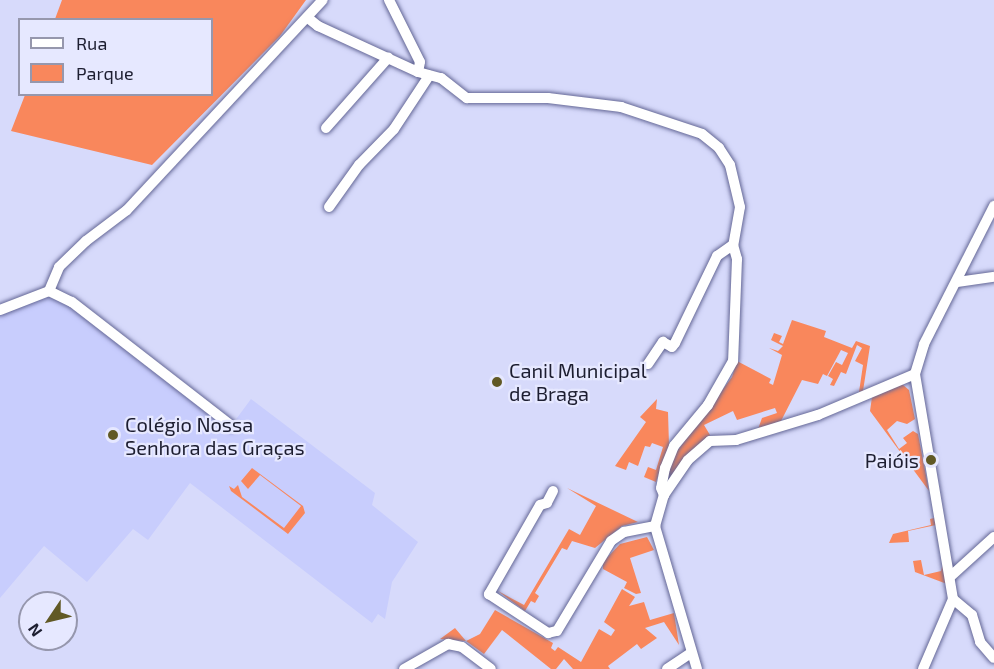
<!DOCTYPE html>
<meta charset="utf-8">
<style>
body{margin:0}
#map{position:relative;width:994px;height:669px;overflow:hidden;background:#d7dafb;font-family:"Exo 2",sans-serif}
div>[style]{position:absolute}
.built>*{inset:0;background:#c8cdfd}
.green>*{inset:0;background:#f9875c}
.roads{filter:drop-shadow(0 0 2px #646796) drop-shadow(0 0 2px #646796)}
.minor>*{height:10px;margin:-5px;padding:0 5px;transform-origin:5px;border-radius:5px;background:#fff}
.dots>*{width:16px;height:16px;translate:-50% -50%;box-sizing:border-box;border:3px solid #e6e8ff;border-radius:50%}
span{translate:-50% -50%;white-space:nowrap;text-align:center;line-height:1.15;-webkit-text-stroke:4.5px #e6e8ff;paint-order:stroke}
.poi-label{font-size:20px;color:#1d1e31}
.left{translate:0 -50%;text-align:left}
.right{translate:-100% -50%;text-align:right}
.legend{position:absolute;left:18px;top:18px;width:195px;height:78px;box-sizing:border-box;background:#e6e8ff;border:2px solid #9697ad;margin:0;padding:8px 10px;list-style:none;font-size:18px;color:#1d1e31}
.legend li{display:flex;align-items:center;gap:12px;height:30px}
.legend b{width:30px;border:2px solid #9697ad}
.north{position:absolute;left:18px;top:591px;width:60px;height:60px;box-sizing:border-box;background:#e6e8ff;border:2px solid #9697ad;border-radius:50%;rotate:235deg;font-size:16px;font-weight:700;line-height:24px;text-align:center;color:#1d1e31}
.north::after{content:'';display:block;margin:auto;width:21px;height:27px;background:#615925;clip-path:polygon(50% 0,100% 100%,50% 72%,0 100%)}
</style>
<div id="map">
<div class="built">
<i style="clip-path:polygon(49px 291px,234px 422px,251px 399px,375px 493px,372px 505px,418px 542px,392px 582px,385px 619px,378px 614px,372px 623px,190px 483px,148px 540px,133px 529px,87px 582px,44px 546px,0 598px,0 310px)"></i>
</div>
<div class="green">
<i style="clip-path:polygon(62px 0,306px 0,280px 36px,152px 165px,11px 131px,25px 95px,212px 94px,212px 20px,55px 19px)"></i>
<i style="clip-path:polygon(792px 320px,826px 331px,824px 337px,852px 348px,856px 341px,870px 346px,863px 391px,859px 392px,863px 365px,855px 361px,862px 348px,857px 345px,846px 374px,841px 372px,834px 386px,830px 385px,833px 379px,828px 376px,836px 362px,842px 365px,848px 353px,841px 350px,827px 376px,823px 374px,818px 384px,802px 380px,781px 421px,758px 429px,762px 418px,777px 413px,775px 408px,737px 420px,733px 411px,704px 425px,710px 435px,672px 483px,667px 481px,672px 458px,732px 377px,737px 361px,771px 379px,769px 383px,773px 385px,782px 355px,769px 348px,778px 351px,783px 346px,771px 340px,774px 333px,782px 336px,779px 342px,783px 344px)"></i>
<i style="clip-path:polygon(902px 384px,909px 390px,915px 419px,907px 424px,897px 421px,887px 430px,899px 449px,907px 443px,903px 438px,913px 431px,918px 434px,929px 491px,870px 411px,872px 397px)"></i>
<i style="clip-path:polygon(657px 399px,656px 409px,668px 412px,669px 445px,656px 482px,644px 477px,648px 467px,656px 470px,663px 447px,652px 443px,650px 447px,645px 446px,638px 466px,629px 462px,626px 470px,615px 466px,646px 422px,640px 417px)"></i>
<i style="clip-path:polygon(252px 468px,303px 506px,305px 513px,288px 534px,231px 491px,229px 486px,234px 489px,238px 485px,242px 497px,284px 528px,301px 506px,260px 475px,248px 489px,241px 481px)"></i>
<i style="clip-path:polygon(567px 488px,638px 522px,622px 526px,595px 548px,572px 541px,567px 550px,562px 548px,535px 593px,539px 596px,535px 603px,531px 601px,525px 611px,498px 591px,524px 605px,569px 529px,580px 535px,596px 506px)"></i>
<i style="clip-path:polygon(934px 518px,936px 525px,908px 531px,909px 542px,889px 543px,893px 534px,931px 525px,930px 519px)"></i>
<i style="clip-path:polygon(647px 537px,654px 550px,630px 558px,641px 593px,636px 594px,624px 588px,627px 582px,603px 569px,603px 562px,620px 544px)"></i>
<i style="clip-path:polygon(921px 560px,924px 575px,941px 571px,943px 563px,947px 584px,915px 572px,913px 561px)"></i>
<i style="clip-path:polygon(622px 589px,635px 597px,629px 606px,644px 602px,650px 620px,674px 613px,679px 645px,664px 622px,645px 628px,657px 638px,641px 649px,637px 644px,608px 666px,610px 669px,573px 669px,564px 659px,556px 669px,551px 669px,502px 630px,484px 654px,466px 641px,440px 639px,455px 628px,466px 641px,480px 634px,495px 610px,553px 643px,551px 648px,555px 651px,558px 647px,581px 662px,599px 629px,611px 636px,615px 630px,604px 622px)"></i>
</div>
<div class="roads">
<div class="minor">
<i style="left:389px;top:0;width:69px;rotate:63.4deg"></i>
<i style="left:420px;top:62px;width:10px;rotate:101deg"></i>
<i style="left:308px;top:18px;width:13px;rotate:39deg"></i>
<i style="left:318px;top:26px;width:110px;rotate:24.7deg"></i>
<i style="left:418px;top:72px;width:24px;rotate:15deg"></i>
<i style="left:441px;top:78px;width:33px;rotate:38deg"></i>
<i style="left:467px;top:98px;width:81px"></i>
<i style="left:548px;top:98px;width:74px;rotate:7deg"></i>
<i style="left:621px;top:107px;width:85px;rotate:18.4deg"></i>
<i style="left:702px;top:134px;width:22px;rotate:39deg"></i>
<i style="left:719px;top:148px;width:20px;rotate:57deg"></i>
<i style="left:730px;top:165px;width:43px;rotate:76.6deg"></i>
<i style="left:740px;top:207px;width:39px;rotate:100deg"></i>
<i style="left:733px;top:245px;width:15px;rotate:74deg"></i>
<i style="left:737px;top:259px;width:102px;rotate:92.2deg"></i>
<i style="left:733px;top:361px;width:51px;rotate:119.6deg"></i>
<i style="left:708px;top:405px;width:53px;rotate:129.7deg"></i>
<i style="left:674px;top:446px;width:24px;rotate:112deg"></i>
<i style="left:665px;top:468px;width:20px;rotate:101deg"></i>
<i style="left:661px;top:488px;width:8px;rotate:67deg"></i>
<i style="left:326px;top:128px;width:94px;rotate:-48.5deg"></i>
<i style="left:329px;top:207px;width:52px;rotate:-54.5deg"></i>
<i style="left:359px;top:165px;width:50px;rotate:-45.8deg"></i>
<i style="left:394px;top:129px;width:64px;rotate:-56.6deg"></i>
<i style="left:957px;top:282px;width:37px;rotate:-8deg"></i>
<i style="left:49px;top:291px;width:26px;rotate:-67deg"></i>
<i style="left:59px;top:267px;width:37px;rotate:-44deg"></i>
<i style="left:86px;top:241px;width:51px;rotate:-37.1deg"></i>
<i style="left:127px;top:210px;width:287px;rotate:-47deg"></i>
<i style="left:49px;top:291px;width:25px;rotate:26deg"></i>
<i style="left:72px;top:302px;width:202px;rotate:37.8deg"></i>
<i style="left:0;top:310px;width:53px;rotate:-21.2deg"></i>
<i style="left:648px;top:364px;width:27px;rotate:-56deg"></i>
<i style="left:663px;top:342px;width:10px;rotate:29deg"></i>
<i style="left:672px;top:347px;width:5px;rotate:-53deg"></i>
<i style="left:675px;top:343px;width:97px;rotate:-64.2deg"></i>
<i style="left:717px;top:256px;width:19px;rotate:-35deg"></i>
<i style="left:553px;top:491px;width:13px;rotate:117deg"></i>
<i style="left:547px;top:503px;width:7px;rotate:164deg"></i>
<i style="left:540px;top:505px;width:103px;rotate:119.8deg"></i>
<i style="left:489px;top:594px;width:71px;rotate:33.5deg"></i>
<i style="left:548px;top:633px;width:9px;rotate:-13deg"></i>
<i style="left:557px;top:631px;width:105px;rotate:-59deg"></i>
<i style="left:611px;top:541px;width:16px;rotate:-35deg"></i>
<i style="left:624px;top:532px;width:32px;rotate:-11deg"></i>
<i style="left:951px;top:576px;width:58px;rotate:-42.2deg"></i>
<i style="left:953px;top:599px;width:25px;rotate:40deg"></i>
<i style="left:972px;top:615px;width:28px;rotate:73deg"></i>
<i style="left:980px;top:642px;width:21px;rotate:49deg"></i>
<i style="left:404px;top:669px;width:51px;rotate:-29.6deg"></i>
<i style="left:448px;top:644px;width:14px;rotate:12deg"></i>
<i style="left:462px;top:647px;width:36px;rotate:37deg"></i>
<i style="left:667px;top:669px;width:29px;rotate:-34deg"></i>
<i style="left:697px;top:669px;width:149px;rotate:-106.4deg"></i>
<i style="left:655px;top:526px;width:32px;rotate:-74deg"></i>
<i style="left:664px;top:495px;width:42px;rotate:-55.6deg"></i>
<i style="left:688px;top:460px;width:29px;rotate:-41deg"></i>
<i style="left:710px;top:441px;width:26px;rotate:-2deg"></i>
<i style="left:736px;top:440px;width:86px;rotate:-17deg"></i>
<i style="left:818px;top:415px;width:105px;rotate:-22.9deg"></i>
<i style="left:923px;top:669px;width:76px;rotate:-66.8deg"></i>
<i style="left:953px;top:599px;width:228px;rotate:-99.6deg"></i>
<i style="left:915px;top:374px;width:31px;rotate:-73deg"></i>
<i style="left:924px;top:344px;width:155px;rotate:-63.1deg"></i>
</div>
</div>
<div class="dots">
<i style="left:497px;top:382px;background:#615925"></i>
<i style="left:113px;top:435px;background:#615925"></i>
<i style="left:931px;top:460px;background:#615925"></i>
</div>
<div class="poi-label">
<span class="left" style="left:509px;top:382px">Canil Municipal<br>de Braga</span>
<span class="left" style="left:125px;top:436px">Colégio Nossa<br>Senhora das Graças</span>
<span class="right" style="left:919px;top:460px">Paióis</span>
</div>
<ul class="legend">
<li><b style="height:8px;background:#fff"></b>Rua</li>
<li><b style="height:16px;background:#f9875c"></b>Parque</li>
</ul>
<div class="north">N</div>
</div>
